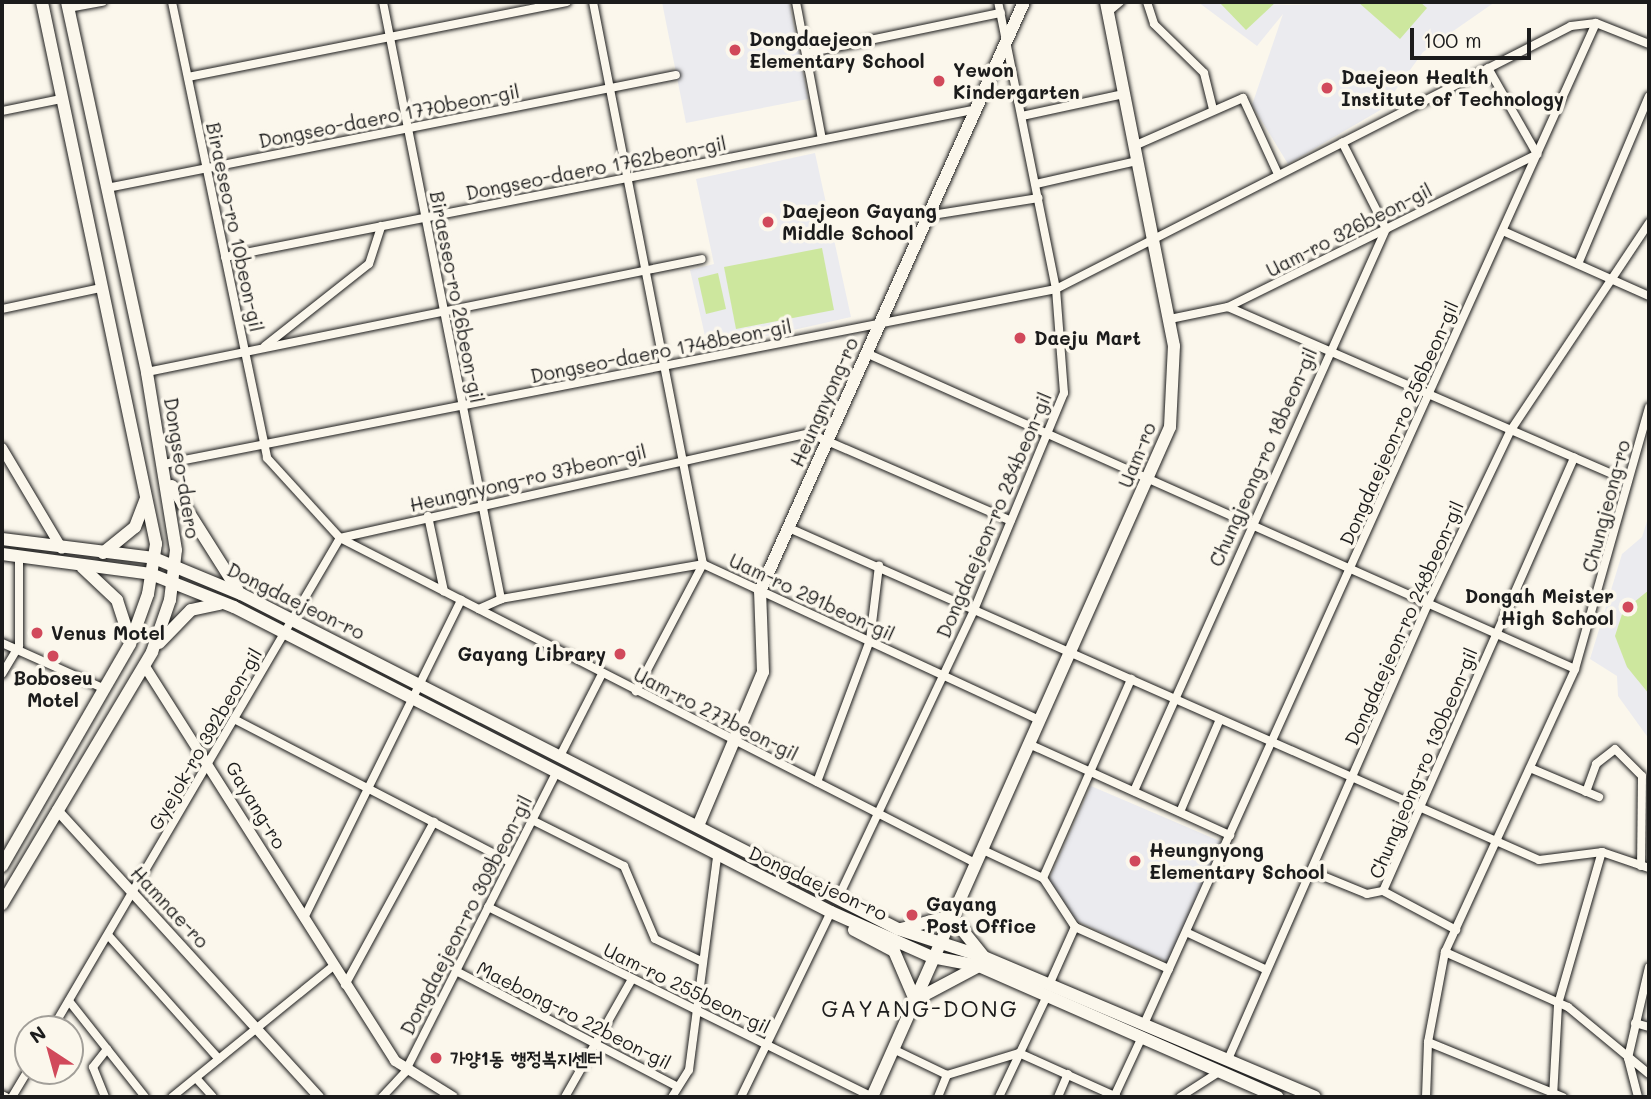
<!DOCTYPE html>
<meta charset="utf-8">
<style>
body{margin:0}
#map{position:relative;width:1651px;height:1099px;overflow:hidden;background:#fbf7ec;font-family:Mali,"Poor Story",sans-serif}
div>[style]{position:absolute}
.built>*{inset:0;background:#ebebef}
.green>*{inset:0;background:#cde79e}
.roads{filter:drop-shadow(0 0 2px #1c1c1c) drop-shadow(0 0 2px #1c1c1c)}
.minor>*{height:8px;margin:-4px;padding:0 4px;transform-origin:4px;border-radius:4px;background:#fbf7ec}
.tertiary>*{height:10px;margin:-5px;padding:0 5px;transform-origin:5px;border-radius:5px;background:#fbf7ec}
.secondary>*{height:12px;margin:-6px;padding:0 6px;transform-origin:6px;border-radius:6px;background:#fbf7ec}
.primary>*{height:12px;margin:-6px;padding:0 6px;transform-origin:6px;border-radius:6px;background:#fbf7ec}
.dots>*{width:19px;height:19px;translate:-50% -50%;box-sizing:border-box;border:4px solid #fbf7ec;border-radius:50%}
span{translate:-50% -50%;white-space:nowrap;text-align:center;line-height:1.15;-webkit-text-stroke:7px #fbf7ec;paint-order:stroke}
.poi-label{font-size:19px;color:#1c1c1c;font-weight:700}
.left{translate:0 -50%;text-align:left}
.right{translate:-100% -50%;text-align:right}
.street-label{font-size:19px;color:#1c1c1c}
.quarter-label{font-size:23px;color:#1c1c1c;letter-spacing:2px}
.frame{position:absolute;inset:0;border:4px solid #1c1c1c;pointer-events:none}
.north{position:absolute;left:14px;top:1015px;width:70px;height:70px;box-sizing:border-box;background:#fbf7ec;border:2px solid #a29f99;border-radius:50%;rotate:324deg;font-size:19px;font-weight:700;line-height:28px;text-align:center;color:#1c1c1c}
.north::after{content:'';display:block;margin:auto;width:24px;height:32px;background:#d1495b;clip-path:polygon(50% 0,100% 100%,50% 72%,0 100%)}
.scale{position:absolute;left:1410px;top:28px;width:121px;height:32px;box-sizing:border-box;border:4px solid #1c1c1c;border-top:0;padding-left:9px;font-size:21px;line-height:24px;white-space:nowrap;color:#1c1c1c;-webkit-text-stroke:5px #fbf7ec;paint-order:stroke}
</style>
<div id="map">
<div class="built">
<i style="clip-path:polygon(662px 2px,789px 2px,808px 99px,686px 123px)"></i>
<i style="clip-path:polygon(1198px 2px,1288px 5px,1495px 2px,1423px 52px,1382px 109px,1288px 164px,1252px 105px,1283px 14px,1257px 46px)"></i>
<i style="clip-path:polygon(815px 153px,851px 317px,708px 349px,690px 270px,714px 264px,696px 179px)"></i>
<i style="clip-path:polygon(1649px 515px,1649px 739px,1618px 696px,1617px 676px,1590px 659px,1622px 554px,1642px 537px)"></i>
<i style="clip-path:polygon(1091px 786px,1222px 842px,1168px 962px,1077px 921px,1049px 879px)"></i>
</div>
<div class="green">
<i style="clip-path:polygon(1219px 2px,1276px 2px,1246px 30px)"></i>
<i style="clip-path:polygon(1358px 2px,1420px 2px,1427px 8px,1400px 39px)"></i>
<i style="clip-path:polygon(822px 248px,834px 310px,736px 329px,724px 267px)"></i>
<i style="clip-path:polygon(718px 273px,726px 309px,706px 314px,698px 278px)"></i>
<i style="clip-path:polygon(1649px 590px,1649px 694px,1627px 667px,1615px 636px,1623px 611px)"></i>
</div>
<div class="roads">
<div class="minor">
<i style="left:172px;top:2px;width:466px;rotate:78.2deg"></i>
<i style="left:267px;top:458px;width:108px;rotate:47.6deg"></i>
<i style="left:340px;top:538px;width:713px;rotate:27.1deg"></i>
<i style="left:383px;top:2px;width:609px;rotate:78.82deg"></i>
<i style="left:593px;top:2px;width:573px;rotate:78.93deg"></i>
<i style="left:703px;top:564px;width:144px;rotate:117.8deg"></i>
<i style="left:796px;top:2px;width:139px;rotate:79.3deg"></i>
<i style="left:1147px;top:2px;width:23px;rotate:72deg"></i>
<i style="left:1154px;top:24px;width:70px;rotate:44.4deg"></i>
<i style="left:1204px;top:73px;width:36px;rotate:76deg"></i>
<i style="left:68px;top:8px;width:35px;rotate:-10deg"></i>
<i style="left:1108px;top:12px;width:16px;rotate:-40deg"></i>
<i style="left:807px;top:53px;width:198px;rotate:-11.7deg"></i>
<i style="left:188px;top:77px;width:386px;rotate:-11.2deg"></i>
<i style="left:2px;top:111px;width:60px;rotate:-11.5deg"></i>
<i style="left:1022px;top:116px;width:104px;rotate:-12.2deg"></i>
<i style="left:1134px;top:146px;width:119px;rotate:-23.8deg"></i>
<i style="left:1243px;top:98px;width:84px;rotate:65.3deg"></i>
<i style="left:1036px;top:184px;width:104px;rotate:-12.8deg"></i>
<i style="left:107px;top:188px;width:580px;rotate:-11.23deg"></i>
<i style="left:926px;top:216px;width:114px;rotate:-9.1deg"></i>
<i style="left:1503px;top:231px;width:160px;rotate:24deg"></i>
<i style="left:225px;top:257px;width:762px;rotate:-11.12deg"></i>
<i style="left:1578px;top:264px;width:182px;rotate:-67.1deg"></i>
<i style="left:1228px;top:307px;width:436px;rotate:23.5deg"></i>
<i style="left:2px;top:309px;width:101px;rotate:-12deg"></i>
<i style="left:1170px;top:319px;width:59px;rotate:-11.7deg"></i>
<i style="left:1228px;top:307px;width:345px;rotate:-26.3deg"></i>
<i style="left:1537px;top:154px;width:99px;rotate:-119.7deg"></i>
<i style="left:265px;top:346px;width:132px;rotate:-38.3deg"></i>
<i style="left:369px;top:264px;width:40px;rotate:-72deg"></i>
<i style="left:866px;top:353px;width:776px;rotate:24.02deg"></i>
<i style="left:147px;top:372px;width:566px;rotate:-11.51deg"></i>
<i style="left:164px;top:464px;width:909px;rotate:-11.1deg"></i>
<i style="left:1056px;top:289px;width:578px;rotate:-27.05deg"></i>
<i style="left:1571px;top:26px;width:25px;rotate:-7deg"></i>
<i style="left:1596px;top:23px;width:57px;rotate:21.6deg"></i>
<i style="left:428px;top:516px;width:77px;rotate:78deg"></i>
<i style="left:789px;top:528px;width:820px;rotate:23.88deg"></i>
<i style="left:1539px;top:860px;width:64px;rotate:-7.2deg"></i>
<i style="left:1602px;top:852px;width:50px;rotate:18.8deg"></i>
<i style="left:479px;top:609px;width:24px;rotate:-24deg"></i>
<i style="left:501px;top:599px;width:205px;rotate:-9.8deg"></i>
<i style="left:703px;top:564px;width:370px;rotate:24.9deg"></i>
<i style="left:2px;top:643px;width:113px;rotate:24.1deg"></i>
<i style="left:2px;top:674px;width:33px;rotate:-59deg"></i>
<i style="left:19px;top:646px;width:90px;rotate:-90deg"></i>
<i style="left:234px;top:719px;width:311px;rotate:27.4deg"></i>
<i style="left:1029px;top:744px;width:221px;rotate:24.4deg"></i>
<i style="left:560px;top:756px;width:92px;rotate:-62.9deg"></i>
<i style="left:1530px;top:768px;width:75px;rotate:22.8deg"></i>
<i style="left:817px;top:782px;width:152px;rotate:-69.5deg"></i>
<i style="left:870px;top:640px;width:75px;rotate:-83.1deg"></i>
<i style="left:1134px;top:791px;width:616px;rotate:-65.85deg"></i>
<i style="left:1386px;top:229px;width:97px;rotate:-116.8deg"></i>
<i style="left:1586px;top:792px;width:30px;rotate:-70deg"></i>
<i style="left:1596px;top:764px;width:24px;rotate:-38deg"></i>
<i style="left:1615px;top:749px;width:38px;rotate:45deg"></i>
<i style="left:1642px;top:776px;width:90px;rotate:90.6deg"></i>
<i style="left:1180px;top:812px;width:101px;rotate:-66.7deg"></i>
<i style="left:532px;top:820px;width:103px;rotate:26.6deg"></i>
<i style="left:624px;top:866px;width:79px;rotate:67deg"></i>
<i style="left:655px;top:939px;width:53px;rotate:25.6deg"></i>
<i style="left:981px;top:849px;width:68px;rotate:25.1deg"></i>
<i style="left:1313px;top:872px;width:58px;rotate:22.2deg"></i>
<i style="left:1367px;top:894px;width:16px;rotate:-11deg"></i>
<i style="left:1383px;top:891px;width:474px;rotate:-66.2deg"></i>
<i style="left:1383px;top:891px;width:83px;rotate:28.1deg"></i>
<i style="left:838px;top:898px;width:318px;rotate:-64.7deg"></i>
<i style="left:974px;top:610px;width:235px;rotate:-67.5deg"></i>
<i style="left:1064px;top:393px;width:104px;rotate:-94.4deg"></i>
<i style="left:1056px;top:289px;width:293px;rotate:-101.4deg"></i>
<i style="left:488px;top:907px;width:428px;rotate:26.3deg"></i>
<i style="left:304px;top:918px;width:355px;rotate:-63.7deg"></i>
<i style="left:1075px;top:927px;width:103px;rotate:24.1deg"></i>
<i style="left:1186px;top:932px;width:89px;rotate:25.1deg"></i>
<i style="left:108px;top:935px;width:166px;rotate:48.2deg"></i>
<i style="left:1445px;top:952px;width:135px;rotate:24.1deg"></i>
<i style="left:1568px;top:1007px;width:105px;rotate:39.6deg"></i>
<i style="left:456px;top:971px;width:250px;rotate:27.6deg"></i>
<i style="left:345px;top:985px;width:186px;rotate:-61.4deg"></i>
<i style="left:1049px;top:985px;width:64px;rotate:-65.9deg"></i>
<i style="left:1075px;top:927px;width:59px;rotate:-123.1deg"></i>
<i style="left:1043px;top:878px;width:218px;rotate:-66.1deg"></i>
<i style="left:69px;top:1001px;width:122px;rotate:51.6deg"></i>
<i style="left:1635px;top:1023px;width:15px;rotate:16deg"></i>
<i style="left:1144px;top:1024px;width:1098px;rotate:-65.7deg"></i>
<i style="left:52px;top:1029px;width:569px;rotate:-59.61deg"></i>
<i style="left:340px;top:538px;width:481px;rotate:-12.6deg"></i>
<i style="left:809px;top:433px;width:220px;rotate:23.5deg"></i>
<i style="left:1428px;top:1042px;width:146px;rotate:22.2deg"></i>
<i style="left:893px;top:1049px;width:60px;rotate:25.7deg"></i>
<i style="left:947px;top:1075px;width:75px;rotate:-17deg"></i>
<i style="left:1019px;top:1053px;width:107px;rotate:24.2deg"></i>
<i style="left:1229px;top:1057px;width:496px;rotate:-66.3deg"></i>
<i style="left:1428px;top:603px;width:192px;rotate:-64.4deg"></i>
<i style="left:1511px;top:430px;width:249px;rotate:-56.3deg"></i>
<i style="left:196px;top:1078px;width:25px;rotate:48deg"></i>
<i style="left:2px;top:1095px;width:4px;rotate:27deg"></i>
<i style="left:12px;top:1097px;width:31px;rotate:-59deg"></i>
<i style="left:105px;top:1097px;width:32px;rotate:-112deg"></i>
<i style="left:93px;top:1067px;width:23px;rotate:-52deg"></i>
<i style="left:172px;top:1097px;width:208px;rotate:-39.1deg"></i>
<i style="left:382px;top:1097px;width:34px;rotate:-47deg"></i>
<i style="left:405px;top:1072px;width:335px;rotate:-63.2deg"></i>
<i style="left:565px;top:1097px;width:136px;rotate:-60.4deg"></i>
<i style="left:672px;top:1097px;width:32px;rotate:-58deg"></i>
<i style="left:689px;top:1070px;width:216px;rotate:-82.5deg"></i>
<i style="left:741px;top:1097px;width:206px;rotate:-64.1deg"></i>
<i style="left:938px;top:1097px;width:24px;rotate:-68deg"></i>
<i style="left:999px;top:1097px;width:112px;rotate:-64.6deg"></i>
<i style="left:1058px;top:1097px;width:25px;rotate:-67deg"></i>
<i style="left:1114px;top:1097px;width:66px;rotate:-65deg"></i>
<i style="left:1180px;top:1097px;width:46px;rotate:-32.7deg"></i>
<i style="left:1426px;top:1097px;width:55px;rotate:-87.9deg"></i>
<i style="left:1428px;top:1042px;width:92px;rotate:-79.3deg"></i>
<i style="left:1445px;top:952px;width:311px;rotate:-65.3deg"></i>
<i style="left:1575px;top:669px;width:272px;rotate:-74.2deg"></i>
<i style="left:1553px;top:1097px;width:93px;rotate:-86.9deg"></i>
<i style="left:1558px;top:1004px;width:158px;rotate:-73.9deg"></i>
<i style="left:1638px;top:1097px;width:40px;rotate:-104.4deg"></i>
<i style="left:1628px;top:1058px;width:93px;rotate:-77deg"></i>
</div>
<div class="tertiary">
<i style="left:2px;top:448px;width:117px;rotate:59.3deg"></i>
<i style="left:144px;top:665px;width:469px;rotate:57.6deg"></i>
<i style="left:395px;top:1061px;width:68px;rotate:31.8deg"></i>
<i style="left:57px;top:810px;width:389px;rotate:47.6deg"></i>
</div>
<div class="secondary">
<i style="left:241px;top:594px;width:737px;rotate:27.02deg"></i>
<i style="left:898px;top:929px;width:90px;rotate:18deg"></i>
<i style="left:984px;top:957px;width:359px;rotate:22.9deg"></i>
<i style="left:234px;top:607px;width:670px;rotate:27.06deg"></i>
<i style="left:831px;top:912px;width:111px;rotate:24deg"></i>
<i style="left:932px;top:957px;width:48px;rotate:10.8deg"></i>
<i style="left:979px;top:966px;width:326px;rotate:23.7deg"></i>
<i style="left:698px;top:826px;width:167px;rotate:-67.1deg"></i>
<i style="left:763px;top:672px;width:81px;rotate:-92.1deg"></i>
<i style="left:760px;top:591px;width:645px;rotate:-65.86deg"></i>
<i style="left:951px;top:916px;width:53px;rotate:51.2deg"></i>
<i style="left:901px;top:929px;width:52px;rotate:-14.6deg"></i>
<i style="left:854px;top:930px;width:45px;rotate:27.7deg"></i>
<i style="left:894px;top:951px;width:53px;rotate:66.8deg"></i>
<i style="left:915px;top:1000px;width:72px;rotate:-28deg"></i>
<i style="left:872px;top:1097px;width:733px;rotate:-66.02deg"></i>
<i style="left:1170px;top:427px;width:81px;rotate:-87.2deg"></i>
<i style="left:1174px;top:346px;width:351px;rotate:-101.2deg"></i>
</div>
<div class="primary">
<i style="left:172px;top:486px;width:122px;rotate:57.7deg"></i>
<i style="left:2px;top:539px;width:153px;rotate:7.1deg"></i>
<i style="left:154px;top:558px;width:94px;rotate:22.5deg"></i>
<i style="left:103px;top:553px;width:41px;rotate:-39.1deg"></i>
<i style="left:135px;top:527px;width:30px;rotate:-69deg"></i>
<i style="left:2px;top:554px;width:150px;rotate:7.6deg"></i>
<i style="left:151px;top:574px;width:89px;rotate:21.7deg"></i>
<i style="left:83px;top:568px;width:47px;rotate:43.3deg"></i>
<i style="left:117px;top:600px;width:42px;rotate:72deg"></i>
<i style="left:159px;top:643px;width:46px;rotate:-45.9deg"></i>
<i style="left:191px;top:610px;width:29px;rotate:-12deg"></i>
<i style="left:2px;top:866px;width:256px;rotate:-60deg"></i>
<i style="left:130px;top:644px;width:53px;rotate:-70.2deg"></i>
<i style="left:148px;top:594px;width:51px;rotate:-80.9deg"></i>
<i style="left:156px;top:544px;width:554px;rotate:-101.88deg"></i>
<i style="left:2px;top:904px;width:293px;rotate:-59.2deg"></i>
<i style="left:152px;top:652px;width:55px;rotate:-70.9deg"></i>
<i style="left:170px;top:600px;width:50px;rotate:-83.2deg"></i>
<i style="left:176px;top:550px;width:180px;rotate:-99.3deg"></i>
<i style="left:147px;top:372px;width:379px;rotate:-102.2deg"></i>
</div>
</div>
<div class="dots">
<i style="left:735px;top:50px;background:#d1495b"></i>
<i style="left:939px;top:81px;background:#d1495b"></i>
<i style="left:1327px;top:88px;background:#d1495b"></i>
<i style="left:768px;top:222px;background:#d1495b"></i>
<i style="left:1020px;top:338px;background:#d1495b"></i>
<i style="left:1628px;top:607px;background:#d1495b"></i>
<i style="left:37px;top:633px;background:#d1495b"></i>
<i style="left:620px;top:654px;background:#d1495b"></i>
<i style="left:53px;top:656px;background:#d1495b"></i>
<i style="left:1135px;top:861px;background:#d1495b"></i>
<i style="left:912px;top:915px;background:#d1495b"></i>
<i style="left:436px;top:1058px;background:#d1495b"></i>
</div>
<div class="poi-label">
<span class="left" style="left:749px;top:50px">Dongdaejeon<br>Elementary School</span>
<span class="left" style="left:953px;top:81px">Yewon<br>Kindergarten</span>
<span class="left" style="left:1341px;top:88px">Daejeon Health<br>Institute of Technology</span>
<span class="left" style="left:782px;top:222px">Daejeon Gayang<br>Middle School</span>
<span class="left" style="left:1034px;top:338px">Daeju Mart</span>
<span class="right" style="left:1614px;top:607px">Dongah Meister<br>High School</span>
<span class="left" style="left:51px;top:633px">Venus Motel</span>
<span class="right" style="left:606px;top:654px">Gayang Library</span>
<span style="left:53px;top:689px">Boboseu<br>Motel</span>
<span class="left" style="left:1149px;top:861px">Heungnyong<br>Elementary School</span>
<span class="left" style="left:926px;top:915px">Gayang<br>Post Office</span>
<span class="left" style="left:450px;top:1058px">가양1동 행정복지센터</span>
</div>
<div class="street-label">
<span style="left:389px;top:116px;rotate:-11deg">Dongseo-daero 1770beon-gil</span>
<span style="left:596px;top:168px;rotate:-11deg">Dongseo-daero 1762beon-gil</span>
<span style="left:235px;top:227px;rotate:78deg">Biraeseo-ro 10beon-gil</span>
<span style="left:1349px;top:230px;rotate:-27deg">Uam-ro 326beon-gil</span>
<span style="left:457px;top:297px;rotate:79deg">Biraeseo-ro 26beon-gil</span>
<span style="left:661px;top:351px;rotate:-11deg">Dongseo-daero 1748beon-gil</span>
<span style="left:824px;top:402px;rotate:-66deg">Heungnyong-ro</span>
<span style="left:1399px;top:423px;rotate:-66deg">Dongdaejeon-ro 256beon-gil</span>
<span style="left:1137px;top:455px;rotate:-68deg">Uam-ro</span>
<span style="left:1263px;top:457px;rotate:-66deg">Chungjeong-ro 18beon-gil</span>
<span style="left:182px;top:468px;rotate:81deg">Dongseo-daero</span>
<span style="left:528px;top:478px;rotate:-13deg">Heungnyong-ro 37beon-gil</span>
<span style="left:1606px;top:506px;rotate:-75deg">Chungjeong-ro</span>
<span style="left:994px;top:515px;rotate:-67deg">Dongdaejeon-ro 284beon-gil</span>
<span style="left:812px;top:597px;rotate:25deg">Uam-ro 291beon-gil</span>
<span style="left:296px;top:601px;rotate:26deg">Dongdaejeon-ro</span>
<span style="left:1404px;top:623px;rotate:-66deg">Dongdaejeon-ro 248beon-gil</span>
<span style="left:716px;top:714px;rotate:27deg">Uam-ro 277beon-gil</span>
<span style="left:205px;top:739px;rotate:-60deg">Gyejok-ro 392beon-gil</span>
<span style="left:1423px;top:763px;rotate:-67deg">Chungjeong-ro 130beon-gil</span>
<span style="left:256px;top:805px;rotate:59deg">Gayang-ro</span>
<span style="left:818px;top:883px;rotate:25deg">Dongdaejeon-ro</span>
<span style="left:170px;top:907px;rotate:47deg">Hamnae-ro</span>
<span style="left:466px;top:915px;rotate:-63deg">Dongdaejeon-ro 309beon-gil</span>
<span style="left:687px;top:988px;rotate:26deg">Uam-ro 255beon-gil</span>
<span style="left:574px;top:1015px;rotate:27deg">Maebong-ro 22beon-gil</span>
</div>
<div class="quarter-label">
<span style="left:920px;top:1008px">GAYANG-DONG</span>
</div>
<div class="frame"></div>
<div class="north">N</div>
<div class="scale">100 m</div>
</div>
